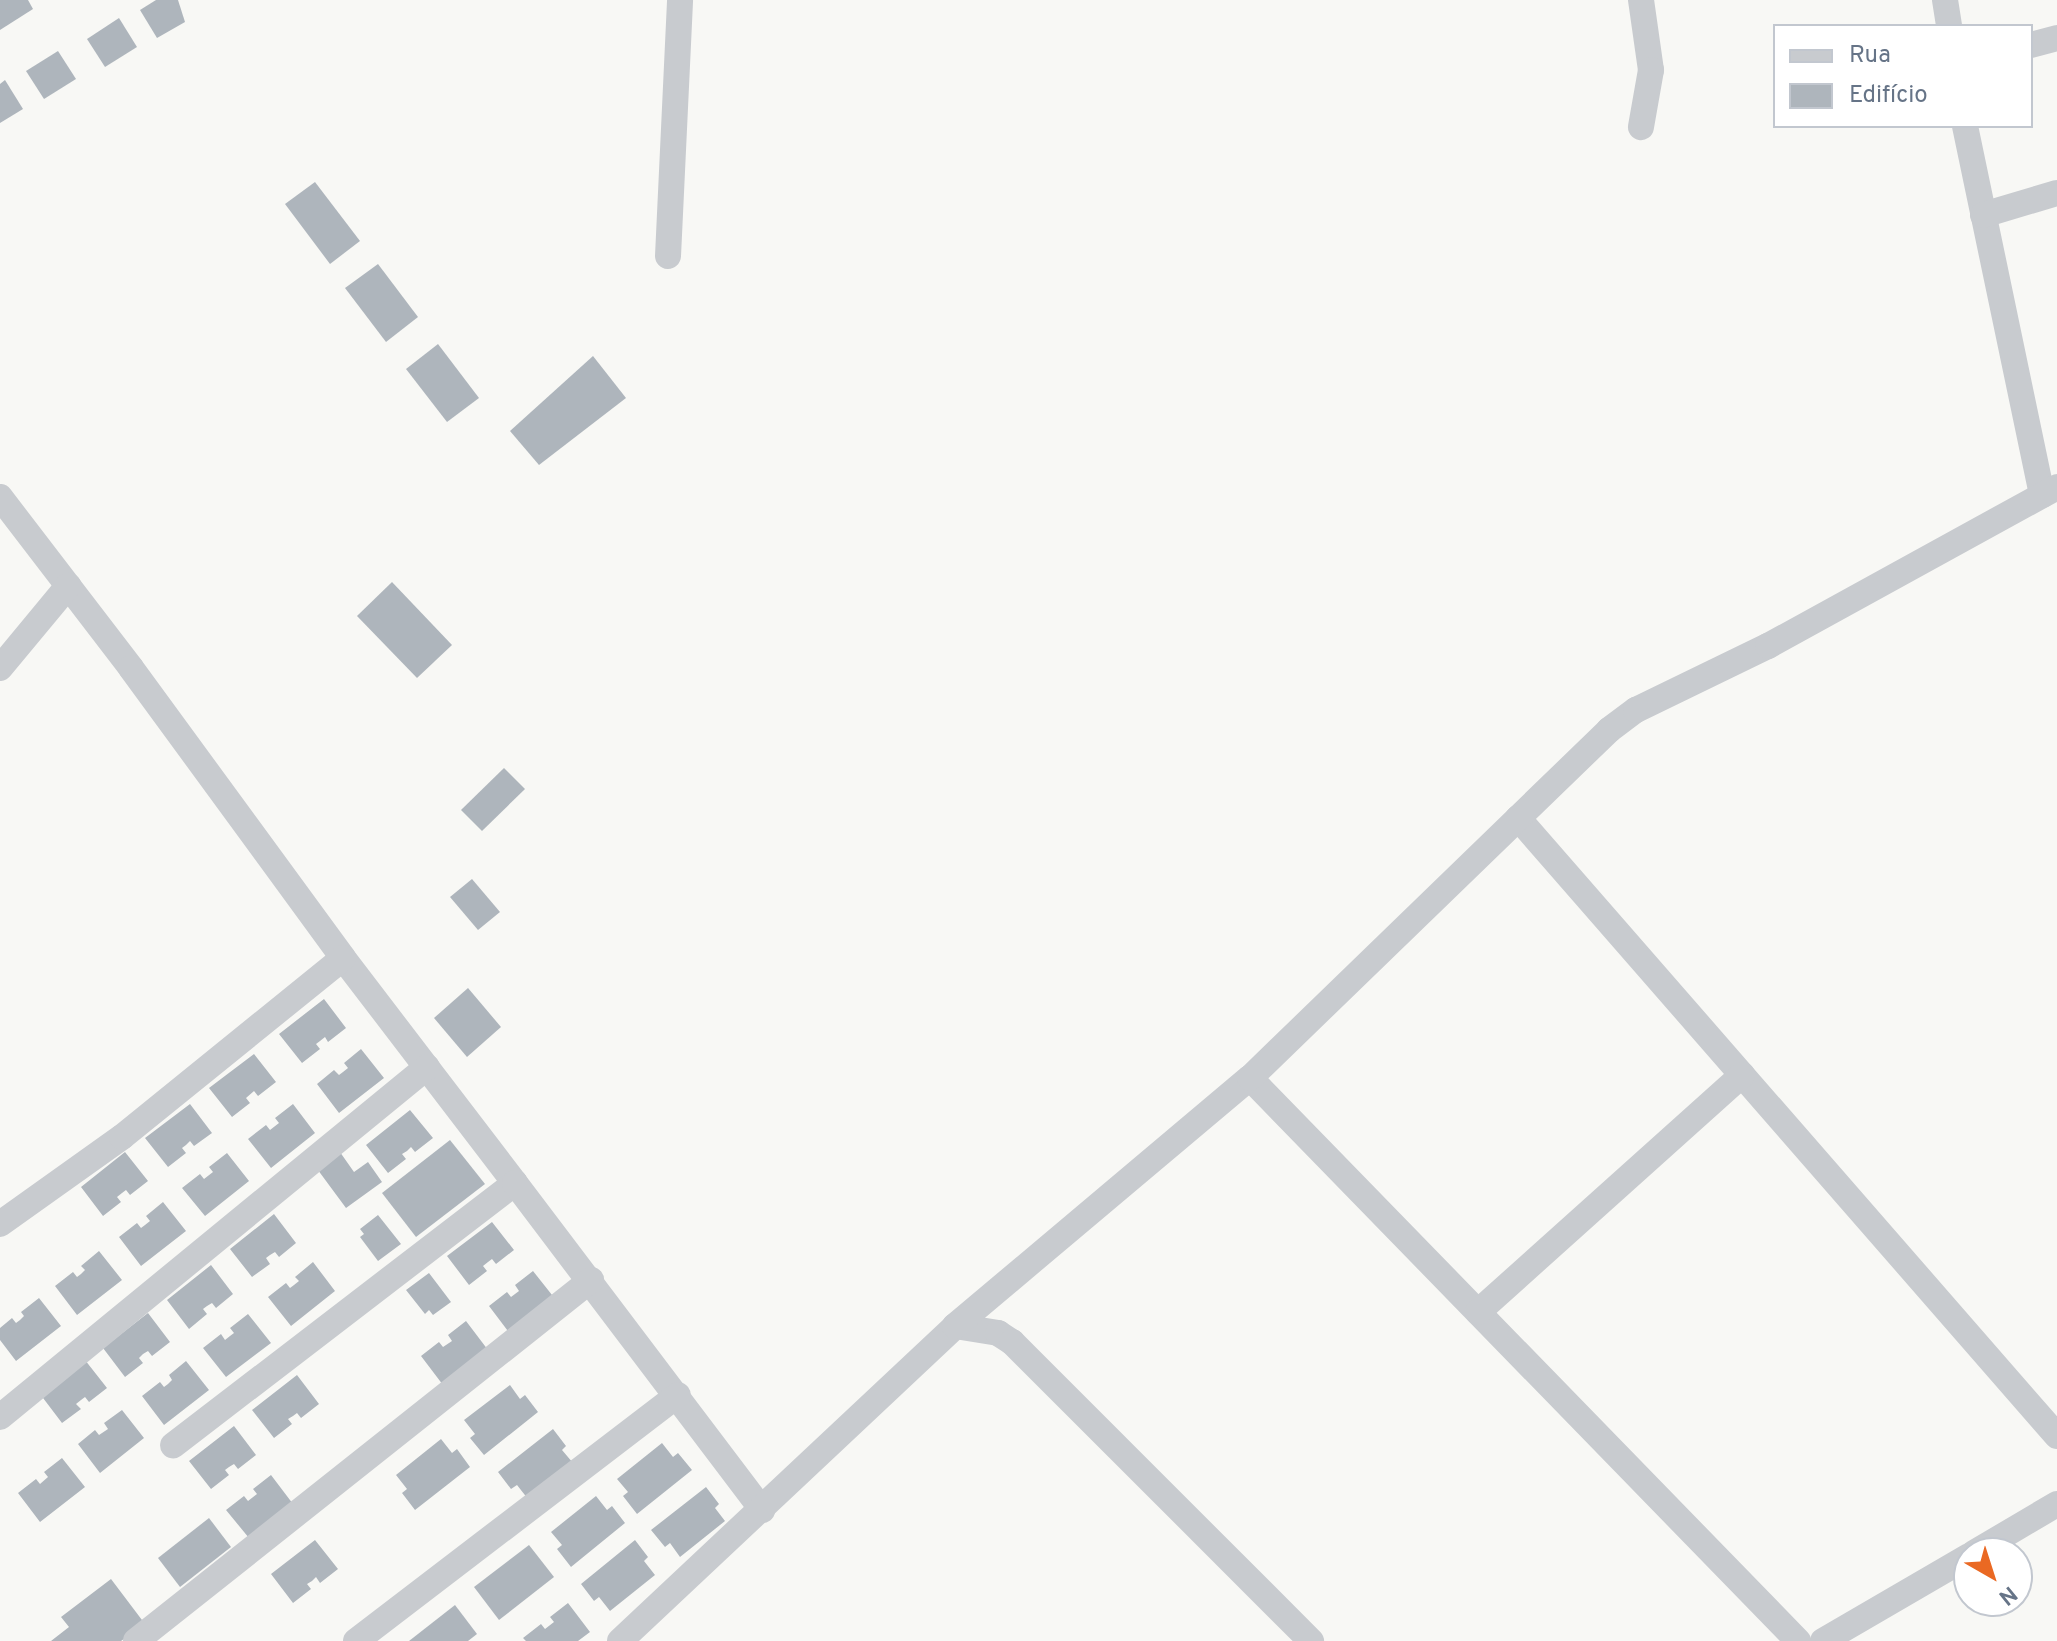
<!DOCTYPE html>
<meta charset="utf-8">
<style>
body{margin:0}
#map{position:relative;width:2057px;height:1641px;overflow:hidden;background:#f8f8f5;font-family:Overpass,sans-serif}
div>[style]{position:absolute}
.building>*{inset:0;background:#aeb5bc}
.minor>*{height:26px;margin:-13px;padding:0 13px;transform-origin:13px;border-radius:13px;background:#c8cbcf}
span{translate:-50% -50%;white-space:nowrap;text-align:center;line-height:1.15;-webkit-text-stroke:8px #fff;paint-order:stroke}
.legend{position:absolute;left:1773px;top:24px;width:260px;height:104px;box-sizing:border-box;background:#fff;border:2px solid #c2c7cf;margin:0;padding:10px 14px;list-style:none;font-size:24px;color:#667487}
.legend li{display:flex;align-items:center;gap:16px;height:40px}
.legend b{width:40px;border:2px solid #c2c7cf}
.north{position:absolute;left:1953px;top:1537px;width:80px;height:80px;box-sizing:border-box;background:#fff;border:2px solid #c2c7cf;border-radius:50%;rotate:141deg;font-size:22px;font-weight:700;line-height:32px;text-align:center;color:#667487}
.north::after{content:'';display:block;margin:auto;width:28px;height:36px;background:#ea6923;clip-path:polygon(50% 0,100% 100%,50% 72%,0 100%)}
</style>
<div id="map">
<div class="building">
<i style="clip-path:polygon(0 0,28px 0,33px 9px,0 30px)"></i>
<i style="clip-path:polygon(156px 0,178px 0,185px 22px,157px 38px,140px 10px)"></i>
<i style="clip-path:polygon(119px 18px,137px 47px,105px 67px,87px 39px)"></i>
<i style="clip-path:polygon(58px 51px,76px 79px,44px 99px,26px 71px)"></i>
<i style="clip-path:polygon(5px 80px,23px 109px,0 123px,0 84px)"></i>
<i style="clip-path:polygon(315px 182px,360px 241px,330px 264px,285px 204px)"></i>
<i style="clip-path:polygon(378px 264px,418px 317px,386px 342px,345px 288px)"></i>
<i style="clip-path:polygon(438px 344px,479px 398px,447px 422px,406px 369px)"></i>
<i style="clip-path:polygon(593px 356px,626px 398px,539px 465px,510px 431px)"></i>
<i style="clip-path:polygon(392px 582px,452px 645px,417px 678px,357px 616px)"></i>
<i style="clip-path:polygon(504px 768px,525px 789px,482px 831px,461px 810px)"></i>
<i style="clip-path:polygon(472px 879px,500px 912px,478px 930px,450px 897px)"></i>
<i style="clip-path:polygon(468px 988px,501px 1027px,467px 1057px,434px 1018px)"></i>
<i style="clip-path:polygon(324px 999px,346px 1028px,328px 1042px,325px 1037px,320px 1041px,316px 1044px,320px 1049px,302px 1063px,279px 1034px)"></i>
<i style="clip-path:polygon(361px 1049px,384px 1078px,339px 1113px,317px 1084px,334px 1070px,339px 1075px,343px 1072px,348px 1068px,344px 1063px)"></i>
<i style="clip-path:polygon(254px 1054px,276px 1082px,258px 1096px,254px 1091px,246px 1098px,250px 1103px,232px 1117px,209px 1088px)"></i>
<i style="clip-path:polygon(190px 1104px,212px 1133px,194px 1146px,190px 1141px,186px 1145px,182px 1148px,186px 1153px,168px 1167px,145px 1138px)"></i>
<i style="clip-path:polygon(293px 1104px,315px 1133px,271px 1168px,248px 1139px,266px 1125px,270px 1130px,279px 1123px,275px 1118px)"></i>
<i style="clip-path:polygon(410px 1110px,433px 1138px,415px 1152px,411px 1147px,407px 1151px,402px 1154px,406px 1159px,388px 1173px,366px 1145px)"></i>
<i style="clip-path:polygon(450px 1140px,485px 1184px,416px 1237px,382px 1193px)"></i>
<i style="clip-path:polygon(335px 1145px,354px 1172px,368px 1162px,382px 1182px,346px 1208px,312px 1162px)"></i>
<i style="clip-path:polygon(125px 1152px,148px 1181px,130px 1195px,126px 1190px,122px 1193px,117px 1197px,121px 1202px,103px 1216px,81px 1187px)"></i>
<i style="clip-path:polygon(227px 1153px,249px 1181px,205px 1216px,182px 1188px,200px 1174px,204px 1179px,213px 1172px,209px 1167px)"></i>
<i style="clip-path:polygon(163px 1202px,186px 1231px,141px 1266px,119px 1237px,137px 1223px,141px 1228px,145px 1225px,150px 1221px,146px 1216px)"></i>
<i style="clip-path:polygon(274px 1214px,296px 1243px,279px 1257px,275px 1252px,270px 1255px,266px 1258px,270px 1264px,252px 1277px,230px 1249px)"></i>
<i style="clip-path:polygon(378px 1215px,401px 1244px,378px 1261px,360px 1237px,364px 1234px,360px 1229px)"></i>
<i style="clip-path:polygon(492px 1222px,514px 1250px,496px 1264px,492px 1259px,488px 1262px,483px 1266px,487px 1271px,469px 1285px,447px 1256px)"></i>
<i style="clip-path:polygon(99px 1251px,122px 1280px,77px 1315px,55px 1286px,73px 1272px,77px 1277px,81px 1274px,85px 1270px,81px 1266px)"></i>
<i style="clip-path:polygon(313px 1262px,335px 1291px,291px 1326px,268px 1297px,286px 1283px,290px 1288px,294px 1285px,299px 1281px,295px 1277px)"></i>
<i style="clip-path:polygon(211px 1265px,233px 1294px,216px 1308px,212px 1303px,207px 1306px,203px 1309px,207px 1314px,189px 1329px,167px 1300px)"></i>
<i style="clip-path:polygon(533px 1271px,556px 1300px,511px 1335px,489px 1306px,507px 1292px,511px 1297px,519px 1291px,515px 1285px)"></i>
<i style="clip-path:polygon(429px 1273px,451px 1302px,433px 1315px,429px 1310px,425px 1314px,406px 1290px)"></i>
<i style="clip-path:polygon(39px 1298px,61px 1326px,16px 1361px,0 1340px,0 1328px,12px 1318px,16px 1323px,20px 1320px,24px 1316px,21px 1312px)"></i>
<i style="clip-path:polygon(148px 1313px,170px 1342px,152px 1356px,148px 1351px,143px 1354px,139px 1358px,143px 1363px,125px 1377px,103px 1348px)"></i>
<i style="clip-path:polygon(248px 1314px,271px 1343px,226px 1377px,203px 1348px,221px 1334px,225px 1340px,230px 1336px,234px 1333px,230px 1328px)"></i>
<i style="clip-path:polygon(466px 1321px,488px 1350px,443px 1385px,421px 1356px,439px 1342px,443px 1347px,452px 1341px,448px 1335px)"></i>
<i style="clip-path:polygon(85px 1360px,107px 1388px,89px 1402px,85px 1397px,81px 1400px,76px 1404px,81px 1409px,62px 1423px,40px 1394px)"></i>
<i style="clip-path:polygon(186px 1361px,209px 1390px,164px 1425px,142px 1396px,160px 1382px,164px 1387px,168px 1384px,172px 1380px,169px 1375px)"></i>
<i style="clip-path:polygon(297px 1375px,319px 1404px,301px 1418px,297px 1413px,293px 1416px,288px 1419px,292px 1424px,274px 1438px,252px 1410px)"></i>
<i style="clip-path:polygon(510px 1385px,520px 1399px,525px 1395px,538px 1412px,484px 1455px,470px 1438px,475px 1434px,464px 1420px)"></i>
<i style="clip-path:polygon(122px 1410px,144px 1438px,100px 1473px,78px 1444px,95px 1430px,99px 1435px,108px 1429px,104px 1423px)"></i>
<i style="clip-path:polygon(234px 1426px,256px 1455px,238px 1469px,234px 1464px,229px 1467px,225px 1470px,229px 1475px,211px 1489px,189px 1461px)"></i>
<i style="clip-path:polygon(553px 1429px,566px 1446px,562px 1450px,573px 1463px,528px 1499px,517px 1485px,511px 1489px,498px 1472px)"></i>
<i style="clip-path:polygon(441px 1439px,452px 1453px,457px 1449px,470px 1467px,415px 1510px,402px 1493px,407px 1489px,396px 1475px)"></i>
<i style="clip-path:polygon(662px 1443px,673px 1457px,678px 1453px,692px 1470px,637px 1514px,623px 1496px,628px 1492px,617px 1479px)"></i>
<i style="clip-path:polygon(62px 1458px,85px 1487px,40px 1522px,18px 1493px,36px 1479px,40px 1484px,48px 1477px,44px 1472px)"></i>
<i style="clip-path:polygon(271px 1475px,293px 1504px,249px 1538px,226px 1510px,244px 1496px,248px 1501px,257px 1494px,253px 1489px)"></i>
<i style="clip-path:polygon(706px 1487px,719px 1504px,715px 1508px,725px 1521px,680px 1557px,670px 1543px,665px 1547px,651px 1530px)"></i>
<i style="clip-path:polygon(596px 1496px,607px 1510px,612px 1506px,625px 1523px,571px 1567px,557px 1549px,562px 1545px,551px 1532px)"></i>
<i style="clip-path:polygon(209px 1518px,231px 1547px,180px 1587px,158px 1558px)"></i>
<i style="clip-path:polygon(315px 1540px,338px 1569px,320px 1583px,316px 1577px,312px 1581px,307px 1584px,311px 1589px,293px 1603px,271px 1574px)"></i>
<i style="clip-path:polygon(635px 1540px,648px 1557px,644px 1561px,655px 1575px,610px 1611px,599px 1597px,594px 1601px,581px 1584px)"></i>
<i style="clip-path:polygon(529px 1545px,554px 1577px,499px 1620px,474px 1587px)"></i>
<i style="clip-path:polygon(111px 1579px,145px 1624px,121px 1641px,51px 1641px,69px 1627px,61px 1617px)"></i>
<i style="clip-path:polygon(568px 1603px,590px 1632px,578px 1641px,526px 1641px,523px 1638px,541px 1624px,545px 1629px,554px 1622px,550px 1617px)"></i>
<i style="clip-path:polygon(455px 1605px,477px 1634px,468px 1641px,409px 1641px)"></i>
</div>
<div class="minor">
<i style="left:1641px;top:0;width:71px;rotate:81.9deg"></i>
<i style="left:1651px;top:70px;width:58px;rotate:100deg"></i>
<i style="left:1945px;top:0;width:26px;rotate:81deg"></i>
<i style="left:2031px;top:45px;width:27px;rotate:-15deg"></i>
<i style="left:1965px;top:126px;width:377px;rotate:78.2deg"></i>
<i style="left:1983px;top:215px;width:77px;rotate:-16.6deg"></i>
<i style="left:668px;top:256px;width:256px;rotate:-87.3deg"></i>
<i style="left:0;top:497px;width:215px;rotate:52.5deg"></i>
<i style="left:131px;top:668px;width:359px;rotate:53.8deg"></i>
<i style="left:343px;top:958px;width:283px;rotate:52.6deg"></i>
<i style="left:515px;top:1183px;width:431px;rotate:142.5deg"></i>
<i style="left:0;top:668px;width:107px;rotate:-50.3deg"></i>
<i style="left:1518px;top:818px;width:820px;rotate:48.91deg"></i>
<i style="left:1250px;top:1078px;width:786px;rotate:45.77deg"></i>
<i style="left:515px;top:1183px;width:410px;rotate:52.9deg"></i>
<i style="left:0;top:1224px;width:150px;rotate:-35.5deg"></i>
<i style="left:122px;top:1137px;width:284px;rotate:-39deg"></i>
<i style="left:1478px;top:1312px;width:355px;rotate:-41.9deg"></i>
<i style="left:955px;top:1326px;width:44px;rotate:9.2deg"></i>
<i style="left:998px;top:1333px;width:17px;rotate:33deg"></i>
<i style="left:1012px;top:1342px;width:423px;rotate:45deg"></i>
<i style="left:0;top:1417px;width:552px;rotate:-39.34deg"></i>
<i style="left:1974px;top:1553px;width:96px;rotate:-30.6deg"></i>
<i style="left:136px;top:1641px;width:581px;rotate:-38.43deg"></i>
<i style="left:356px;top:1641px;width:405px;rotate:-37.4deg"></i>
<i style="left:620px;top:1641px;width:460px;rotate:-43.2deg"></i>
<i style="left:955px;top:1326px;width:385px;rotate:-40.1deg"></i>
<i style="left:1250px;top:1078px;width:500px;rotate:-44.1deg"></i>
<i style="left:1609px;top:730px;width:34px;rotate:-37deg"></i>
<i style="left:1636px;top:710px;width:147px;rotate:-25.9deg"></i>
<i style="left:1768px;top:646px;width:330px;rotate:-28.8deg"></i>
<i style="left:1823px;top:1641px;width:169px;rotate:-30.2deg"></i>
</div>
<ul class="legend">
<li><b style="height:10px;background:#c8cbcf"></b>Rua</li>
<li><b style="height:22px;background:#aeb5bc"></b>Edifício</li>
</ul>
<div class="north">N</div>
</div>
